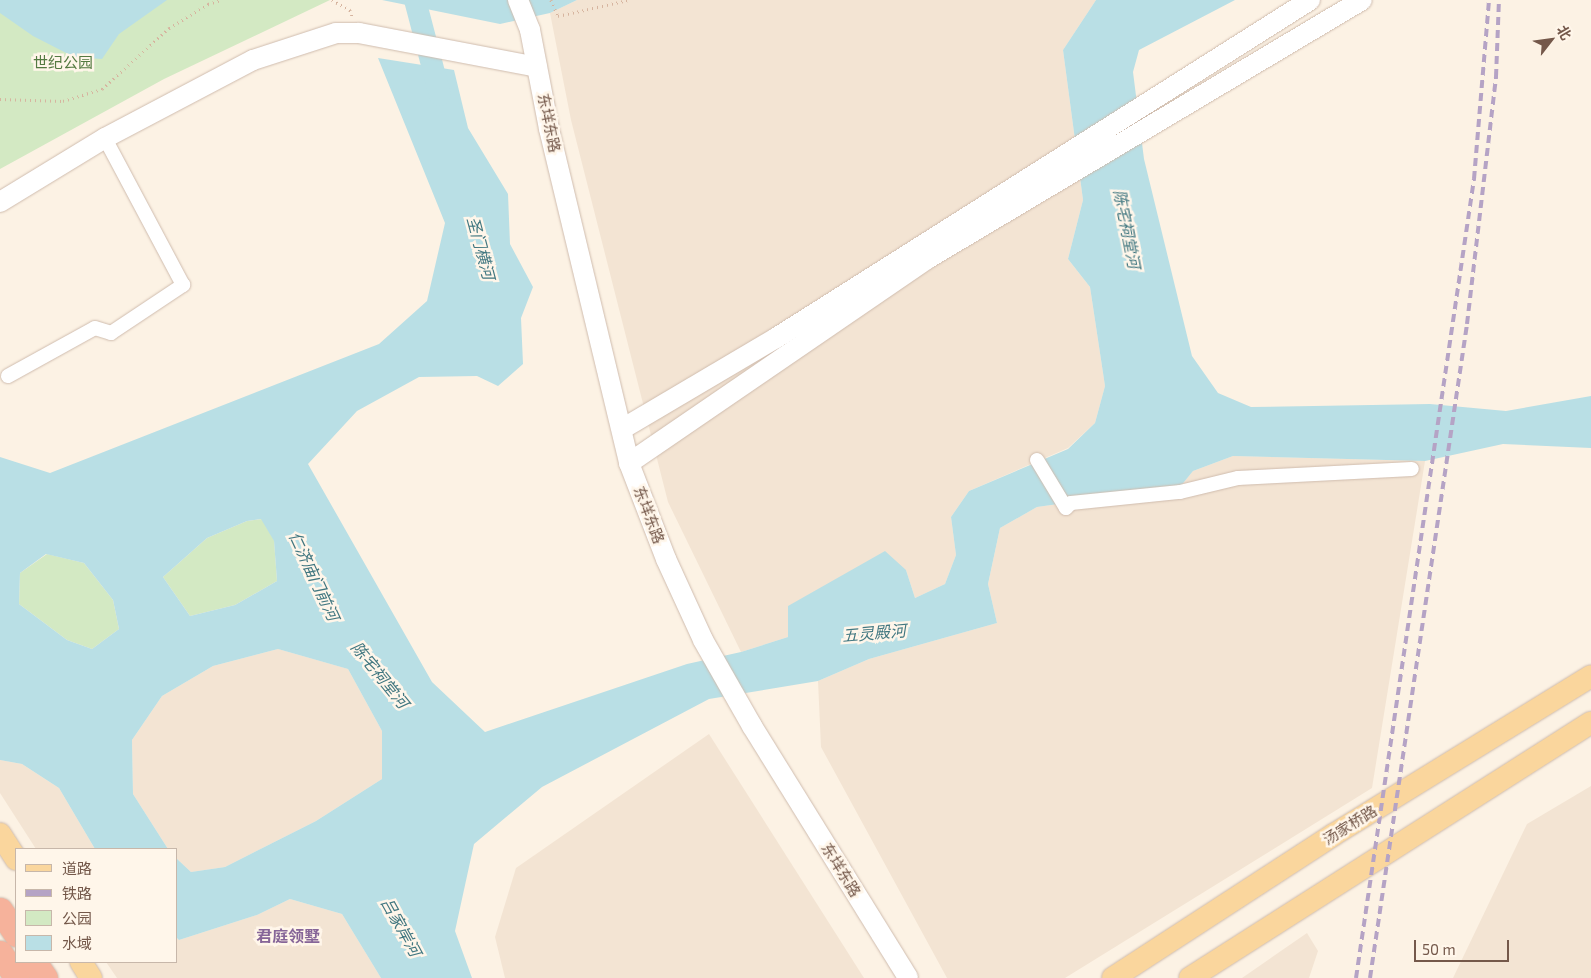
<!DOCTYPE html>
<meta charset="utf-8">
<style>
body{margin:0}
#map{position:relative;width:1591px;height:978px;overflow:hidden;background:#fcf2e4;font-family:"Exo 2","Noto Sans SC",sans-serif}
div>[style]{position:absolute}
.residential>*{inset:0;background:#f3e4d3}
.green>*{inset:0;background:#d3e9c3}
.water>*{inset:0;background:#b9dfe5}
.river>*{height:22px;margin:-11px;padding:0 11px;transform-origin:11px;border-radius:11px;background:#b9dfe5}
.path>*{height:2.5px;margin-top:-1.25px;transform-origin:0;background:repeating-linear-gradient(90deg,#d6b49f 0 1px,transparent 0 5px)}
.roads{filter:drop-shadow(0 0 1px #cfbcae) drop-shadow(0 0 1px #cfbcae)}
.street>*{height:14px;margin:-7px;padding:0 7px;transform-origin:7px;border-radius:7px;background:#fff}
.secondary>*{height:20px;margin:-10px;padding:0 10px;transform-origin:10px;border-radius:10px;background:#fff}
.primary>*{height:22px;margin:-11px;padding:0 11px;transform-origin:11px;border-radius:11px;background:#fad69d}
.highway>*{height:25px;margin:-12.5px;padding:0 12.5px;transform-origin:12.5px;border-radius:12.5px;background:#f6b29b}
.rail>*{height:4px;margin-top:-2px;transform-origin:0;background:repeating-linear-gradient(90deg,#b5a3c5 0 8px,transparent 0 13px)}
span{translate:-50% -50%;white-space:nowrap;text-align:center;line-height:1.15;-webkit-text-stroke:5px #fff6ea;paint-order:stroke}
.park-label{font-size:15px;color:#547a42}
.street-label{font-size:15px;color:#74584a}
.water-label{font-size:16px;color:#417780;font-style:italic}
.neighbourhood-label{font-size:16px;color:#866598;font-weight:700}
.legend{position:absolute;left:15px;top:848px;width:162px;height:115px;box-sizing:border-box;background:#fff6ea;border:1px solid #c7b7aa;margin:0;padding:6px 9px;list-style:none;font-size:15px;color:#74584a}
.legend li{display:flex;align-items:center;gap:10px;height:25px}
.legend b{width:25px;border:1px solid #c7b7aa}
.north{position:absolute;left:1526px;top:15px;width:50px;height:50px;-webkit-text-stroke:4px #fff6ea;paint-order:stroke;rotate:60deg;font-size:14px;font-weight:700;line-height:20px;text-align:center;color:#74584a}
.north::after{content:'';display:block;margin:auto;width:18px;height:22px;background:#74584a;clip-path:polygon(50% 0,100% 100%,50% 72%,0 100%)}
.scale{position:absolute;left:1414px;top:940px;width:95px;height:22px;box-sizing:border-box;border:2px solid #74584a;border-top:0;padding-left:6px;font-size:15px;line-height:18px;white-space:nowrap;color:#74584a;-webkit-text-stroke:4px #fff6ea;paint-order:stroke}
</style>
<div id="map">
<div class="residential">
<i style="clip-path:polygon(577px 0,1096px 0,1063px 50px,1083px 200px,1068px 259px,1090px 287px,1105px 386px,1095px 423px,1068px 448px,969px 491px,951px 517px,956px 555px,945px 584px,915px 598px,906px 570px,788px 637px,741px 652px,668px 502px,571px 120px,550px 13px)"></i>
<i style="clip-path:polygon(1233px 456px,1425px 461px,1372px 788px,1065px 978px,947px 978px,821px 747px,818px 681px,869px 659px,997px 623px,988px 584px,1000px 528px,1037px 507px,1180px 487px,1193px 471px)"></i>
<i style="clip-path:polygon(278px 649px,348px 669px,382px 731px,382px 779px,316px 821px,225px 867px,191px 872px,176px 858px,176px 849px,168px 849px,133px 794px,132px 740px,162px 696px,213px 666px)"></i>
<i style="clip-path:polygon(709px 734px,864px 978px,505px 978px,495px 937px,516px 868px)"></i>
<i style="clip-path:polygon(0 760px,22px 764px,59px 788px,95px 849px,36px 849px,0 793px)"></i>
<i style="clip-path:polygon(1591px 786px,1591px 978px,1453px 978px,1527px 824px)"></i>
<i style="clip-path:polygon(290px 899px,342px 914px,381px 978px,117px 978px,106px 962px,176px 962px,176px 937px,179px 940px,257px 915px)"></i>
<i style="clip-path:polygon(1307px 933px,1318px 951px,1309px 978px,1242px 978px)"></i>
</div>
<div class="green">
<i style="clip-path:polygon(0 0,330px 0,164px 79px,0 169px)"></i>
<i style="clip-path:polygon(262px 519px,274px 540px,277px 581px,235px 605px,190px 616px,163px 577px,207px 538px,247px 521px)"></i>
<i style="clip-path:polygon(47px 554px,84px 563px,113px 600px,119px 629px,92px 649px,67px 640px,19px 604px,20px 573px)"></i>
</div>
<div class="water">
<i style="clip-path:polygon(0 0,167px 0,119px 34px,102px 59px,74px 57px,33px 36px,0 13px)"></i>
<i style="clip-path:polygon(382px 0,577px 0,550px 13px,500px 24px)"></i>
<i style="clip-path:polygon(evenodd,1096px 0,1235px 0,1139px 50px,1133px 72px,1144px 159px,1192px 356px,1218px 393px,1251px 407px,1430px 404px,1506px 411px,1591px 396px,1591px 448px,1503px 444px,1425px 461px,1233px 456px,1193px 471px,1180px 487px,1037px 507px,1000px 528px,988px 584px,997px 623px,869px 659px,818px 681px,709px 699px,542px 787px,474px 844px,455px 931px,472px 978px,381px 978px,342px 914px,290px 899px,257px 915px,179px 940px,176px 937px,176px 858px,191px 872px,225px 867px,316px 821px,382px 779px,382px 731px,348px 669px,278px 649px,213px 666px,162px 696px,132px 740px,133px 794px,168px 849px,95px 849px,59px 788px,22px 764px,0 760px,0 457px,50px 473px,379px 344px,427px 301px,445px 223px,378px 58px,454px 70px,468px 128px,508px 194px,510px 244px,533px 287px,521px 318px,523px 364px,498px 386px,477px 376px,419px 377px,357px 411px,308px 464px,432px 682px,485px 732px,687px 664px,741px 652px,788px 637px,788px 606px,885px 551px,906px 570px,915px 598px,945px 584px,956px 555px,951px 517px,969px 491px,1068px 449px,1095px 423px,1105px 386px,1090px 287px,1068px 259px,1083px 200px,1063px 50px,1096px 0,261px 519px,274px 541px,277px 581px,235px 605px,190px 616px,163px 577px,207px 538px,247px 521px,261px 519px,1096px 0,46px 554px,84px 563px,113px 600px,119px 629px,92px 649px,67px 640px,19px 604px,20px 573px,46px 554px)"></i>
</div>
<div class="river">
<i style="left:415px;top:0;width:98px;rotate:75.3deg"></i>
</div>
<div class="path">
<i style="left:332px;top:0;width:21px;rotate:29deg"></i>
<i style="left:350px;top:10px;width:9px;rotate:69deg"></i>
<i style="left:551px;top:0;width:17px;rotate:66deg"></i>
<i style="left:558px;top:16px;width:72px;rotate:-12.9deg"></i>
<i style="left:0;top:99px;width:63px;rotate:1.8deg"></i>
<i style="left:63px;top:101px;width:41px;rotate:-17.1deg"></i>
<i style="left:102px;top:89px;width:91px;rotate:-42.3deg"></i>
<i style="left:169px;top:28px;width:46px;rotate:-31.6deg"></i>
<i style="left:208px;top:4px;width:14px;rotate:-17deg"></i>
</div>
<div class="roads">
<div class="street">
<i style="left:8px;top:376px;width:99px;rotate:-28.9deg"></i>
<i style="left:95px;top:328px;width:17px;rotate:17deg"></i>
<i style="left:111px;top:333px;width:87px;rotate:-33.7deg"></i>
<i style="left:183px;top:285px;width:166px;rotate:-118deg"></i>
<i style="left:1037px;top:460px;width:56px;rotate:58.9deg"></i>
<i style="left:1066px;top:508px;width:7px;rotate:-45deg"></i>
<i style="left:1071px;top:503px;width:110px;rotate:-5.8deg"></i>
<i style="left:1180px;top:492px;width:60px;rotate:-13.6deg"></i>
<i style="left:1238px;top:478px;width:174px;rotate:-3deg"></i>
</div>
<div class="secondary">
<i style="left:518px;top:0;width:32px;rotate:68deg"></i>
<i style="left:530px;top:30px;width:101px;rotate:79.1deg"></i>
<i style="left:549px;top:129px;width:343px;rotate:76.5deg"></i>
<i style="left:629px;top:463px;width:103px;rotate:68.9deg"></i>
<i style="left:666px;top:559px;width:89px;rotate:65.4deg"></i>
<i style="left:703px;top:640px;width:99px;rotate:60.3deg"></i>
<i style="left:752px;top:726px;width:296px;rotate:58.2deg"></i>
<i style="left:0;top:202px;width:123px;rotate:-31.4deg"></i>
<i style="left:105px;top:138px;width:167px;rotate:-27.8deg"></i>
<i style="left:253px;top:60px;width:87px;rotate:-18deg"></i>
<i style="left:336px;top:33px;width:23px"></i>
<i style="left:359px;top:33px;width:181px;rotate:10.8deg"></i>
<i style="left:622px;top:429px;width:179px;rotate:-30.6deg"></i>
<i style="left:776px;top:338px;width:632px;rotate:-32.33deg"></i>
<i style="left:629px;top:463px;width:361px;rotate:-34.4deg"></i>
<i style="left:927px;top:259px;width:506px;rotate:-30.77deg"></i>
</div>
<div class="primary">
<i style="left:0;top:834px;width:30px;rotate:57deg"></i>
<i style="left:81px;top:962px;width:19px;rotate:58deg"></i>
<i style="left:1113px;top:978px;width:262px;rotate:-33deg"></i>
<i style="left:1333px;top:835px;width:303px;rotate:-31.6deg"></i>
<i style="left:1190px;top:978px;width:475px;rotate:-32.5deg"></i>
</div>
<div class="highway">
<i style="left:0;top:910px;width:29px;rotate:56deg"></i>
<i style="left:0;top:953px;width:30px;rotate:56deg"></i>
<i style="left:34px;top:962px;width:19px;rotate:55deg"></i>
</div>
</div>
<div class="rail">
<i style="left:1356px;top:978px;width:808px;rotate:-81.6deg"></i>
<i style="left:1474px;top:179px;width:180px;rotate:-85.2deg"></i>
<i style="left:1370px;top:978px;width:661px;rotate:-81.56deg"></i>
<i style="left:1467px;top:324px;width:249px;rotate:-83.3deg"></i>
<i style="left:1496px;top:77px;width:77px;rotate:-87.8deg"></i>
</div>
<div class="park-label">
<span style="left:63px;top:63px">世纪公园</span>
</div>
<div class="street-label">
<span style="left:549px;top:123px;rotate:78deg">东垟东路</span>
<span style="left:649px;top:515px;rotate:69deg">东垟东路</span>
<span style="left:1350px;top:825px;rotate:-32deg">汤家桥路</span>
<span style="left:841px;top:870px;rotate:58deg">东垟东路</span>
</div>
<div class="water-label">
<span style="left:1127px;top:229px;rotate:79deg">陈宅祠堂河</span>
<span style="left:481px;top:248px;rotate:75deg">圣门横河</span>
<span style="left:314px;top:576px;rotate:65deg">仁济庙门前河</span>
<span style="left:874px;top:633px;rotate:-5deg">五灵殿河</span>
<span style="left:380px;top:675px;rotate:51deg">陈宅祠堂河</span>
<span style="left:401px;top:927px;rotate:61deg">吕家岸河</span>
</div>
<div class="neighbourhood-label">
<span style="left:288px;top:936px">君庭领墅</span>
</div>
<ul class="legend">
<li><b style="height:6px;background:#fad69d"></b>道路</li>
<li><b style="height:6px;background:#b5a3c5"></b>铁路</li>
<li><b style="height:14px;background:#d3e9c3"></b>公园</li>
<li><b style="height:14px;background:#b9dfe5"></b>水域</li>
</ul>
<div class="north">北</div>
<div class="scale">50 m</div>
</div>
